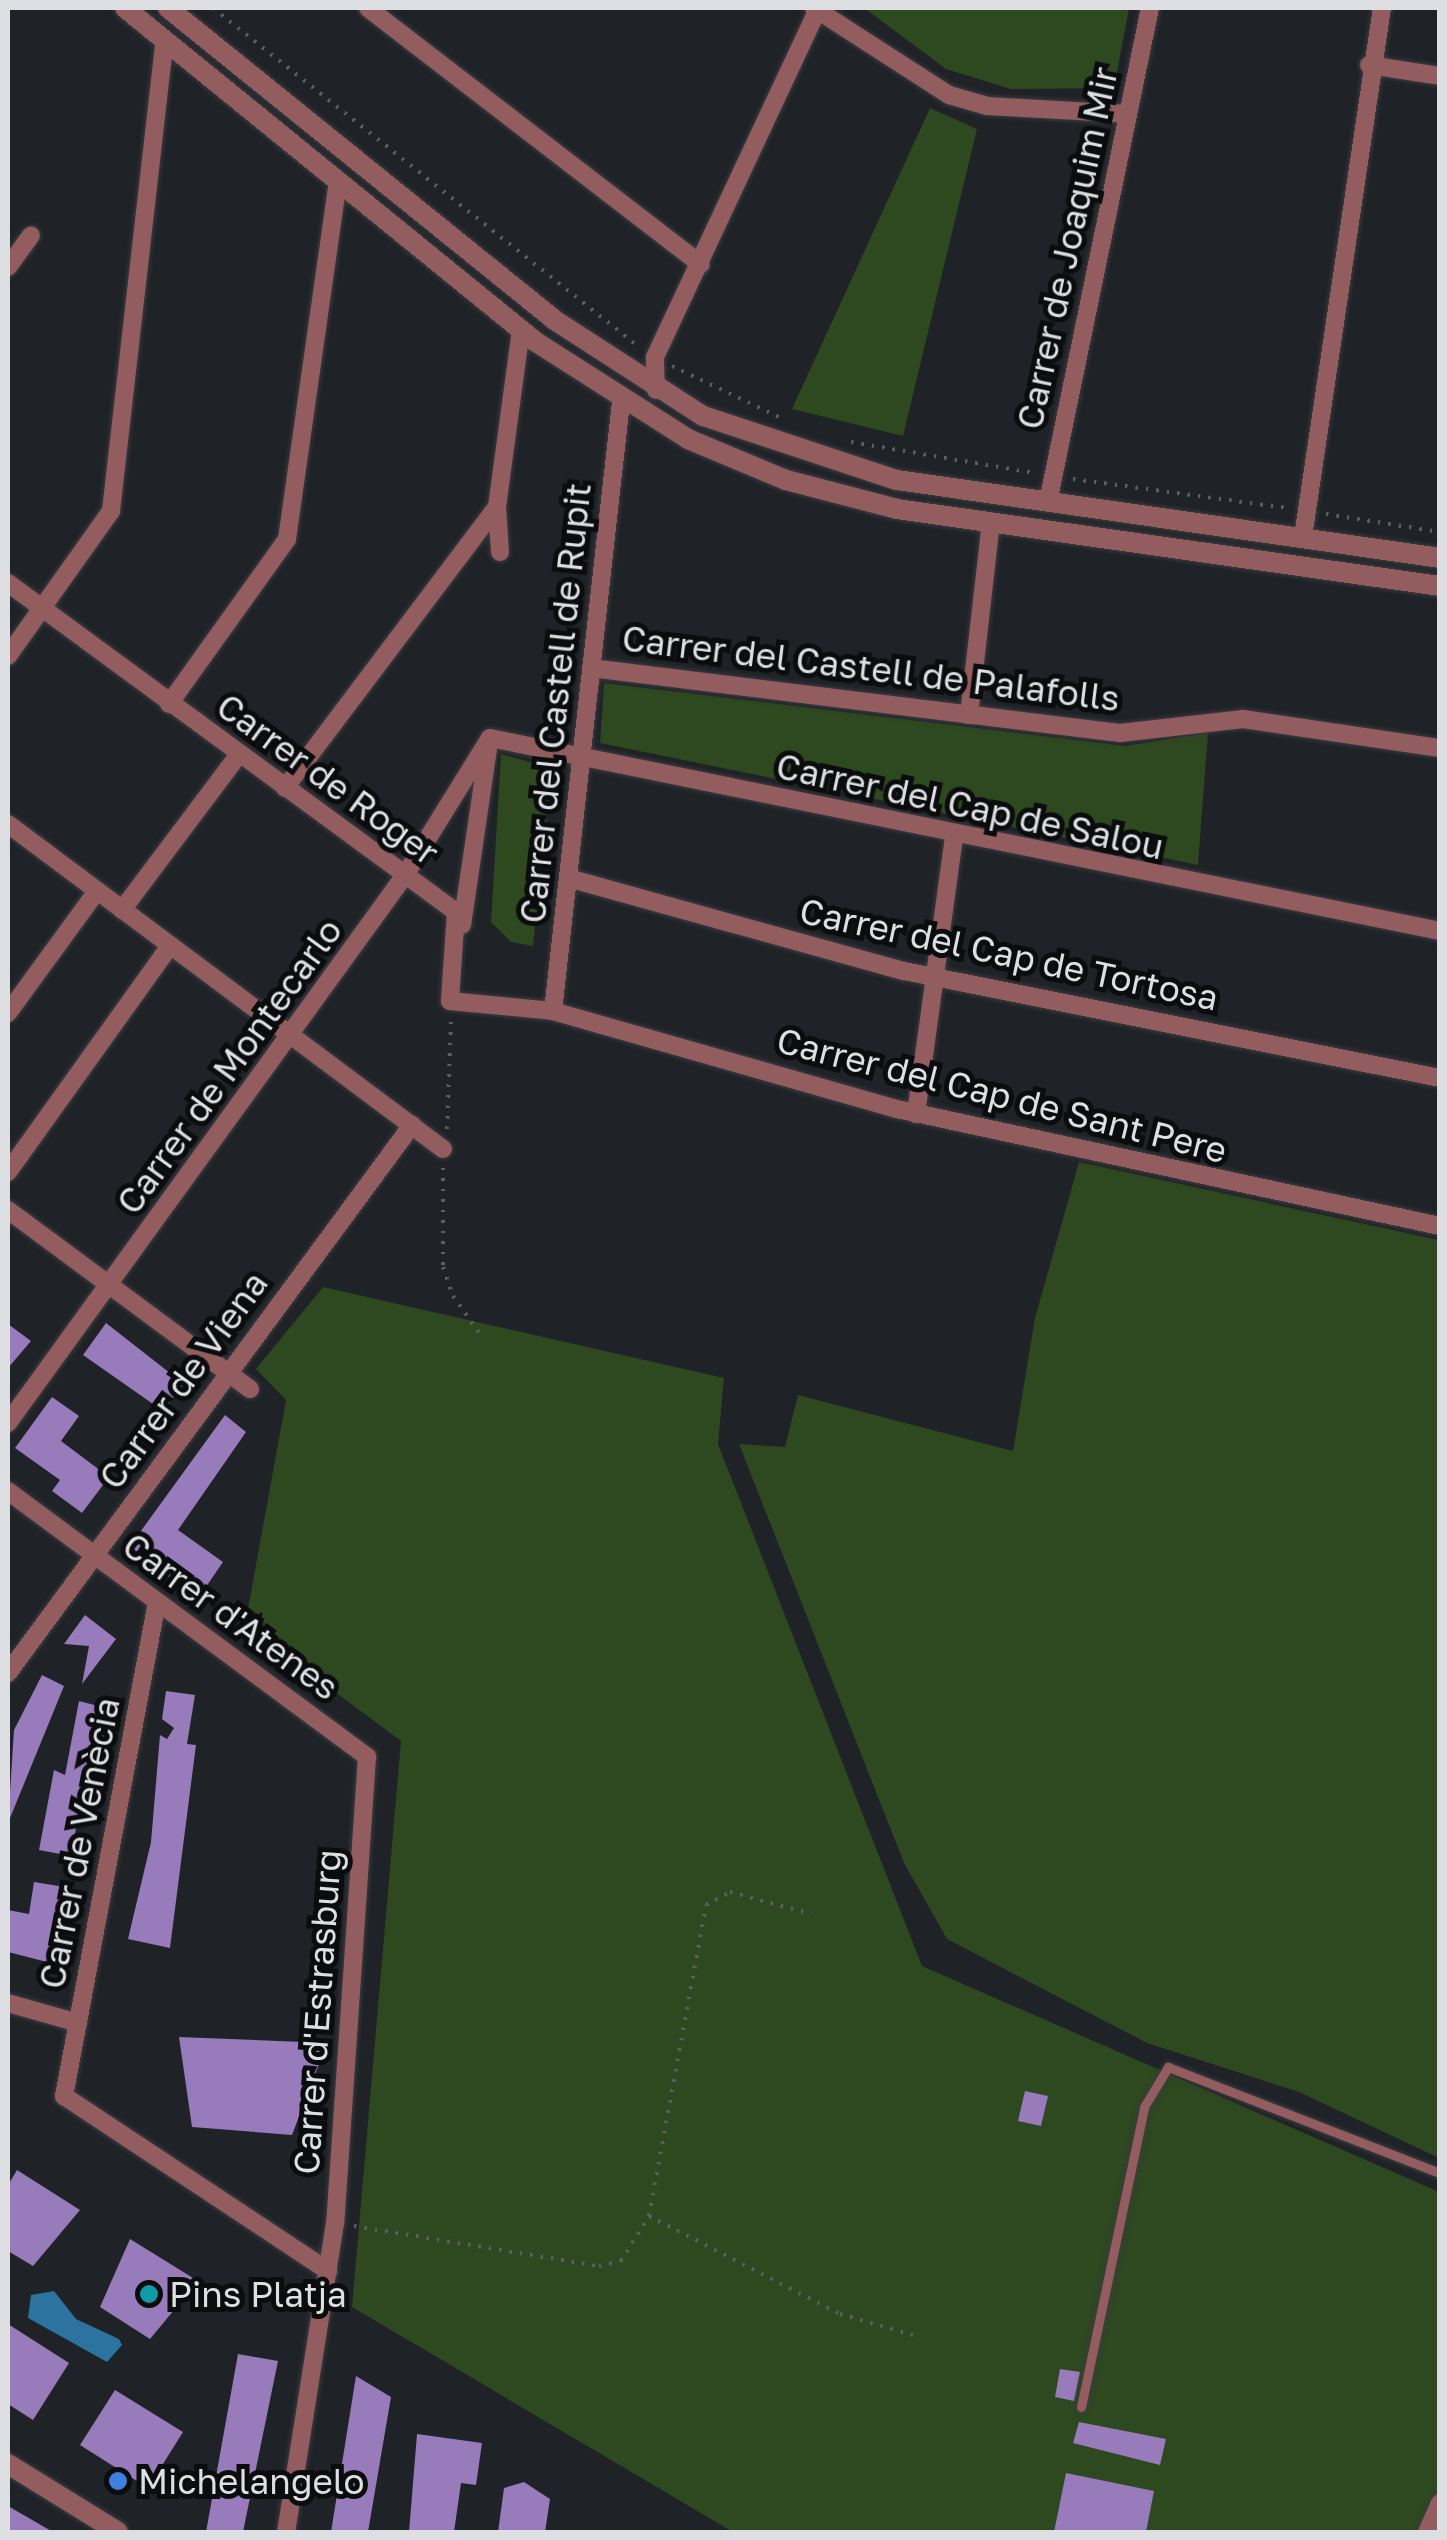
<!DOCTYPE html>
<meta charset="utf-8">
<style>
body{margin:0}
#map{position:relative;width:1447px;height:2540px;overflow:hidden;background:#1f2226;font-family:"Golos Text",sans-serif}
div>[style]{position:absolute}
.green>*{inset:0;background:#2e4820}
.water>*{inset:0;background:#2d739f}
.building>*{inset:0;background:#977bba}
.path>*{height:4px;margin-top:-2px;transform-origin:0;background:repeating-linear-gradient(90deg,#5b5e62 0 2.5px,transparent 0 10.5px)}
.roads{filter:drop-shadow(0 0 2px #3a3c40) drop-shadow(0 0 2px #3a3c40)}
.service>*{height:9px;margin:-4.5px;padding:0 4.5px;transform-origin:4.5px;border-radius:4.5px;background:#935d60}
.minor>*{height:18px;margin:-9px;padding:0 9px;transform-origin:9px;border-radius:9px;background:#935d60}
.tertiary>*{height:20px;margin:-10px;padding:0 10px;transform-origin:10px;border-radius:10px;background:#935d60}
.dots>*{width:28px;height:28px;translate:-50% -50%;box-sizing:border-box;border:5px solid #0a0c0d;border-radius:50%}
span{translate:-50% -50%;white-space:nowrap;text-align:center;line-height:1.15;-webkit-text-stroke:10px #0a0c0d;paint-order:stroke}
.street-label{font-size:35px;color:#dddfe2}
.poi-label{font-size:35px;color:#dddfe2}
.left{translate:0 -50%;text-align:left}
.frame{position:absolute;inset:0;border:10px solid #dddfe2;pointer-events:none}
</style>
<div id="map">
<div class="green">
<i style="clip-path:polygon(864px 8px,1129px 8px,1114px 88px,1011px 89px,946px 69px)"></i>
<i style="clip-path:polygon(930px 108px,977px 129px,903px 436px,792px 409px)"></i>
<i style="clip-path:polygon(604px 683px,1125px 746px,1208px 733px,1198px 865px,600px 743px)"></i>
<i style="clip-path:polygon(501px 754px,552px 768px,533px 946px,511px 942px,491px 922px)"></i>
<i style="clip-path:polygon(1079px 1162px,1439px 1240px,1439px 2158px,1299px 2092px,1147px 2043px,947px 1939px,904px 1863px,739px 1444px,785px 1447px,798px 1395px,1013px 1451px,1035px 1318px)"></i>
<i style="clip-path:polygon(323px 1287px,724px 1378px,718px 1444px,922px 1966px,1439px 2192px,1439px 2532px,733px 2532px,352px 2307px,401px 1741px,245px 1625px,286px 1400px,256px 1369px)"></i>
</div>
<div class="water">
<i style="clip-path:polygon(54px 2291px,76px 2319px,119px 2339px,122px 2345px,107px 2362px,28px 2318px,31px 2295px)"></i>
</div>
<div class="building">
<i style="clip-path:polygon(106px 1323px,184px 1384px,163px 1411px,83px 1355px)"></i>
<i style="clip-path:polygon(8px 1324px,31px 1341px,8px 1368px)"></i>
<i style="clip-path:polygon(52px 1397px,79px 1416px,61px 1441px,109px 1477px,82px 1513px,52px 1491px,60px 1480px,15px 1448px)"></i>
<i style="clip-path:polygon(225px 1415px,246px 1432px,178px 1530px,223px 1562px,197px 1600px,130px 1546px)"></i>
<i style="clip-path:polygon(85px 1615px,116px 1639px,82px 1684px,89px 1646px,64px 1644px)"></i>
<i style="clip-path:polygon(42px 1675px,64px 1686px,8px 1823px,14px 1730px)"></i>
<i style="clip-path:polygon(166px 1691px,195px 1695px,187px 1744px,196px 1745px,170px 1948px,128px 1939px,151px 1842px,160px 1735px,167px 1739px,174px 1728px,162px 1719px)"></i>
<i style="clip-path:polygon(79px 1701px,110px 1709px,99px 1763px,88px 1761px,71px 1856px,39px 1850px,54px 1770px,65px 1775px)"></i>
<i style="clip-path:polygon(34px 1882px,71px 1888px,51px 1963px,8px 1952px,8px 1910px,29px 1914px)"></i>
<i style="clip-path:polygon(179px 2037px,327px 2043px,292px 2135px,192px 2127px)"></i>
<i style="clip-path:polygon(1025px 2091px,1048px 2096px,1041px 2126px,1018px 2121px)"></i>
<i style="clip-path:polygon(17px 2170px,80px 2210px,33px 2266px,8px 2251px,8px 2185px)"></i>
<i style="clip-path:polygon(130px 2239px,198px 2281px,150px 2339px,100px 2307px)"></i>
<i style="clip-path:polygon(8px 2324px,69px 2363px,33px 2420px,8px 2404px)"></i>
<i style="clip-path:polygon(238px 2354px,278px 2361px,243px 2532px,206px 2532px)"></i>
<i style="clip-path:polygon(1060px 2369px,1080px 2372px,1074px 2401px,1055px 2397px)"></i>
<i style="clip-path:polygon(356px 2376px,391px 2397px,368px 2532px,331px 2532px)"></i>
<i style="clip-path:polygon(115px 2390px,183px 2432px,148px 2488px,80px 2445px)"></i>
<i style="clip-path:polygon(1079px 2422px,1166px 2439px,1160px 2465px,1073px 2443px)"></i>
<i style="clip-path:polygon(417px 2434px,482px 2443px,476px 2485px,461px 2483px,454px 2532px,409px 2532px)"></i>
<i style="clip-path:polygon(1066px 2473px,1154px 2491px,1146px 2532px,1054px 2532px)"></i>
<i style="clip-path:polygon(524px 2482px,550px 2499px,545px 2532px,498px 2532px,504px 2488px)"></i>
<i style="clip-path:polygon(8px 2506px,53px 2532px,8px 2532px)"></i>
</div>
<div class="path">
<i style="left:213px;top:8px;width:544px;rotate:38.51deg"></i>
<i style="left:672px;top:366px;width:125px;rotate:25.5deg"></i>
<i style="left:851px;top:442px;width:186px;rotate:9.6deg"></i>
<i style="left:1073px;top:479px;width:216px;rotate:7.7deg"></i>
<i style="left:1326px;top:514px;width:115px;rotate:9deg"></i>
<i style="left:447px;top:1129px;width:110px;rotate:-87.9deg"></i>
<i style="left:443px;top:1168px;width:99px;rotate:90deg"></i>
<i style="left:443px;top:1267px;width:31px;rotate:71deg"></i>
<i style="left:453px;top:1296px;width:50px;rotate:54.7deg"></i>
<i style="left:649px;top:2216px;width:215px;rotate:27.2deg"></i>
<i style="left:840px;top:2314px;width:76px;rotate:16deg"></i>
<i style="left:354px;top:2226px;width:248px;rotate:9.3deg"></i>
<i style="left:599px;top:2266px;width:23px;rotate:-13deg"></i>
<i style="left:621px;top:2261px;width:53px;rotate:-58.1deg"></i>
<i style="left:649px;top:2216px;width:316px;rotate:-79.6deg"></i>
<i style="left:706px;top:1905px;width:27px;rotate:-28deg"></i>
<i style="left:730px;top:1892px;width:84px;rotate:15.2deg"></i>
</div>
<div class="roads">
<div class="service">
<i style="left:1081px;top:2407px;width:307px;rotate:-78.1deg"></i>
<i style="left:1144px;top:2107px;width:47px;rotate:-59deg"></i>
<i style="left:1168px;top:2067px;width:292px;rotate:21.3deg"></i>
</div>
<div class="minor">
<i style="left:368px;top:8px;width:420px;rotate:37.6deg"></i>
<i style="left:814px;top:8px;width:161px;rotate:32.8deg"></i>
<i style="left:949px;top:95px;width:40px;rotate:16deg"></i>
<i style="left:987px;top:106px;width:141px;rotate:3.2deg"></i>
<i style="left:1369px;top:65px;width:72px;rotate:8.8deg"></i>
<i style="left:8px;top:267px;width:39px;rotate:-54deg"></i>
<i style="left:656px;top:390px;width:33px;rotate:-92deg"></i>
<i style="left:655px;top:357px;width:384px;rotate:-64.9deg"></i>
<i style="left:1048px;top:502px;width:504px;rotate:-78.33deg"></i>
<i style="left:1303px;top:537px;width:535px;rotate:-81.51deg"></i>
<i style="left:500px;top:552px;width:45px;rotate:-93.8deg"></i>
<i style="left:497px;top:507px;width:179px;rotate:-82.3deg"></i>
<i style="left:8px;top:583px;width:556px;rotate:36.29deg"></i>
<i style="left:456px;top:912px;width:89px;rotate:93.9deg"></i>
<i style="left:450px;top:1001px;width:103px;rotate:5.5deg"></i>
<i style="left:553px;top:1011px;width:358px;rotate:15.9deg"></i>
<i style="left:897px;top:1109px;width:555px;rotate:12.16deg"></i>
<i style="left:8px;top:656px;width:178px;rotate:-54.6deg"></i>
<i style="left:111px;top:511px;width:474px;rotate:-83.5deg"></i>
<i style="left:591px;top:668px;width:533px;rotate:7.01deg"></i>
<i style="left:1120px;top:733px;width:124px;rotate:-6.5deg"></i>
<i style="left:1243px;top:719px;width:199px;rotate:8.4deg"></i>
<i style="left:169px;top:704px;width:203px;rotate:-54.4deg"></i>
<i style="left:287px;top:539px;width:362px;rotate:-81.9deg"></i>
<i style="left:969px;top:715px;width:194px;rotate:-83.5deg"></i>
<i style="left:490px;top:738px;width:969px;rotate:11.48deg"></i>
<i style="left:285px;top:788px;width:352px;rotate:-53deg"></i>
<i style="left:8px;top:824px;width:543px;rotate:36.76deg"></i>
<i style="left:568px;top:878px;width:349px;rotate:15.5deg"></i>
<i style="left:904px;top:971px;width:547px;rotate:11.29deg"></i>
<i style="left:122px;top:910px;width:195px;rotate:-53.1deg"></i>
<i style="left:462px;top:925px;width:179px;rotate:-81.6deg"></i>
<i style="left:553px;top:1011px;width:613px;rotate:-83.63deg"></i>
<i style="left:8px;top:1013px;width:151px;rotate:-53.9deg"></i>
<i style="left:916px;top:1114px;width:281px;rotate:-82.2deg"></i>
<i style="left:8px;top:1172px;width:278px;rotate:-54.4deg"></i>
<i style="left:8px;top:1210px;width:301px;rotate:36.5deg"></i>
<i style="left:8px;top:1423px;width:677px;rotate:-54.08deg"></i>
<i style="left:405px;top:875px;width:161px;rotate:-58.2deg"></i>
<i style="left:8px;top:1491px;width:447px;rotate:36.5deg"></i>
<i style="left:367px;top:1757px;width:467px;rotate:93.9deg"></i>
<i style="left:335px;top:2223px;width:313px;rotate:99deg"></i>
<i style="left:157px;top:1602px;width:503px;rotate:100.66deg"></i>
<i style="left:64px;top:2096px;width:317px;rotate:33.5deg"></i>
<i style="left:8px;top:1673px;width:681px;rotate:-53.6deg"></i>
<i style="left:8px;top:2003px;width:73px;rotate:15.9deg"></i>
<i style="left:1427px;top:2532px;width:32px;rotate:-66deg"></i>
</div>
<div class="tertiary">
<i style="left:125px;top:8px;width:530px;rotate:39.1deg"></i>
<i style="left:536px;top:342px;width:180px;rotate:32.5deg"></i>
<i style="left:688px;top:439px;width:106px;rotate:22.7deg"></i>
<i style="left:786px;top:480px;width:115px;rotate:14.6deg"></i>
<i style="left:897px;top:509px;width:548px;rotate:8.07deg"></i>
<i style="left:168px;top:8px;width:495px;rotate:38.9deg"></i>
<i style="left:553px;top:319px;width:179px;rotate:32.9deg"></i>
<i style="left:703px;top:416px;width:204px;rotate:18.3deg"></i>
<i style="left:897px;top:480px;width:549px;rotate:8.17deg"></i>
<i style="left:8px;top:2464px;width:129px;rotate:31.7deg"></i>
</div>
</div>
<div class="dots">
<i style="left:149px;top:2294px;background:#0f9aa8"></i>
<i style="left:118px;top:2481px;background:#3f7fe0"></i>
</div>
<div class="street-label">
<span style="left:1067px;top:248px;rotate:-78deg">Carrer de Joaquim Mir</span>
<span style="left:871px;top:668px;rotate:7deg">Carrer del Castell de Palafolls</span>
<span style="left:555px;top:703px;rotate:-84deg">Carrer del Castell de Rupit</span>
<span style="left:328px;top:779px;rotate:36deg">Carrer de Roger</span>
<span style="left:970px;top:806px;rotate:12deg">Carrer del Cap de Salou</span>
<span style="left:1009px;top:954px;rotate:12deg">Carrer del Cap de Tortosa</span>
<span style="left:229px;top:1066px;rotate:-54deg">Carrer de Montecarlo</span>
<span style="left:1002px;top:1095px;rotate:14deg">Carrer del Cap de Sant Pere</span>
<span style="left:183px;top:1380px;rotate:-54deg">Carrer de Viena</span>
<span style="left:231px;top:1616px;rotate:36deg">Carrer d'Atenes</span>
<span style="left:79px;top:1843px;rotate:-79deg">Carrer de Venècia</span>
<span style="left:317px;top:2012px;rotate:-86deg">Carrer d'Estrasburg</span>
</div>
<div class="poi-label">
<span class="left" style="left:169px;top:2294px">Pins Platja</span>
<span class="left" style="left:138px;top:2481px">Michelangelo</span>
</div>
<div class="frame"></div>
</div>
